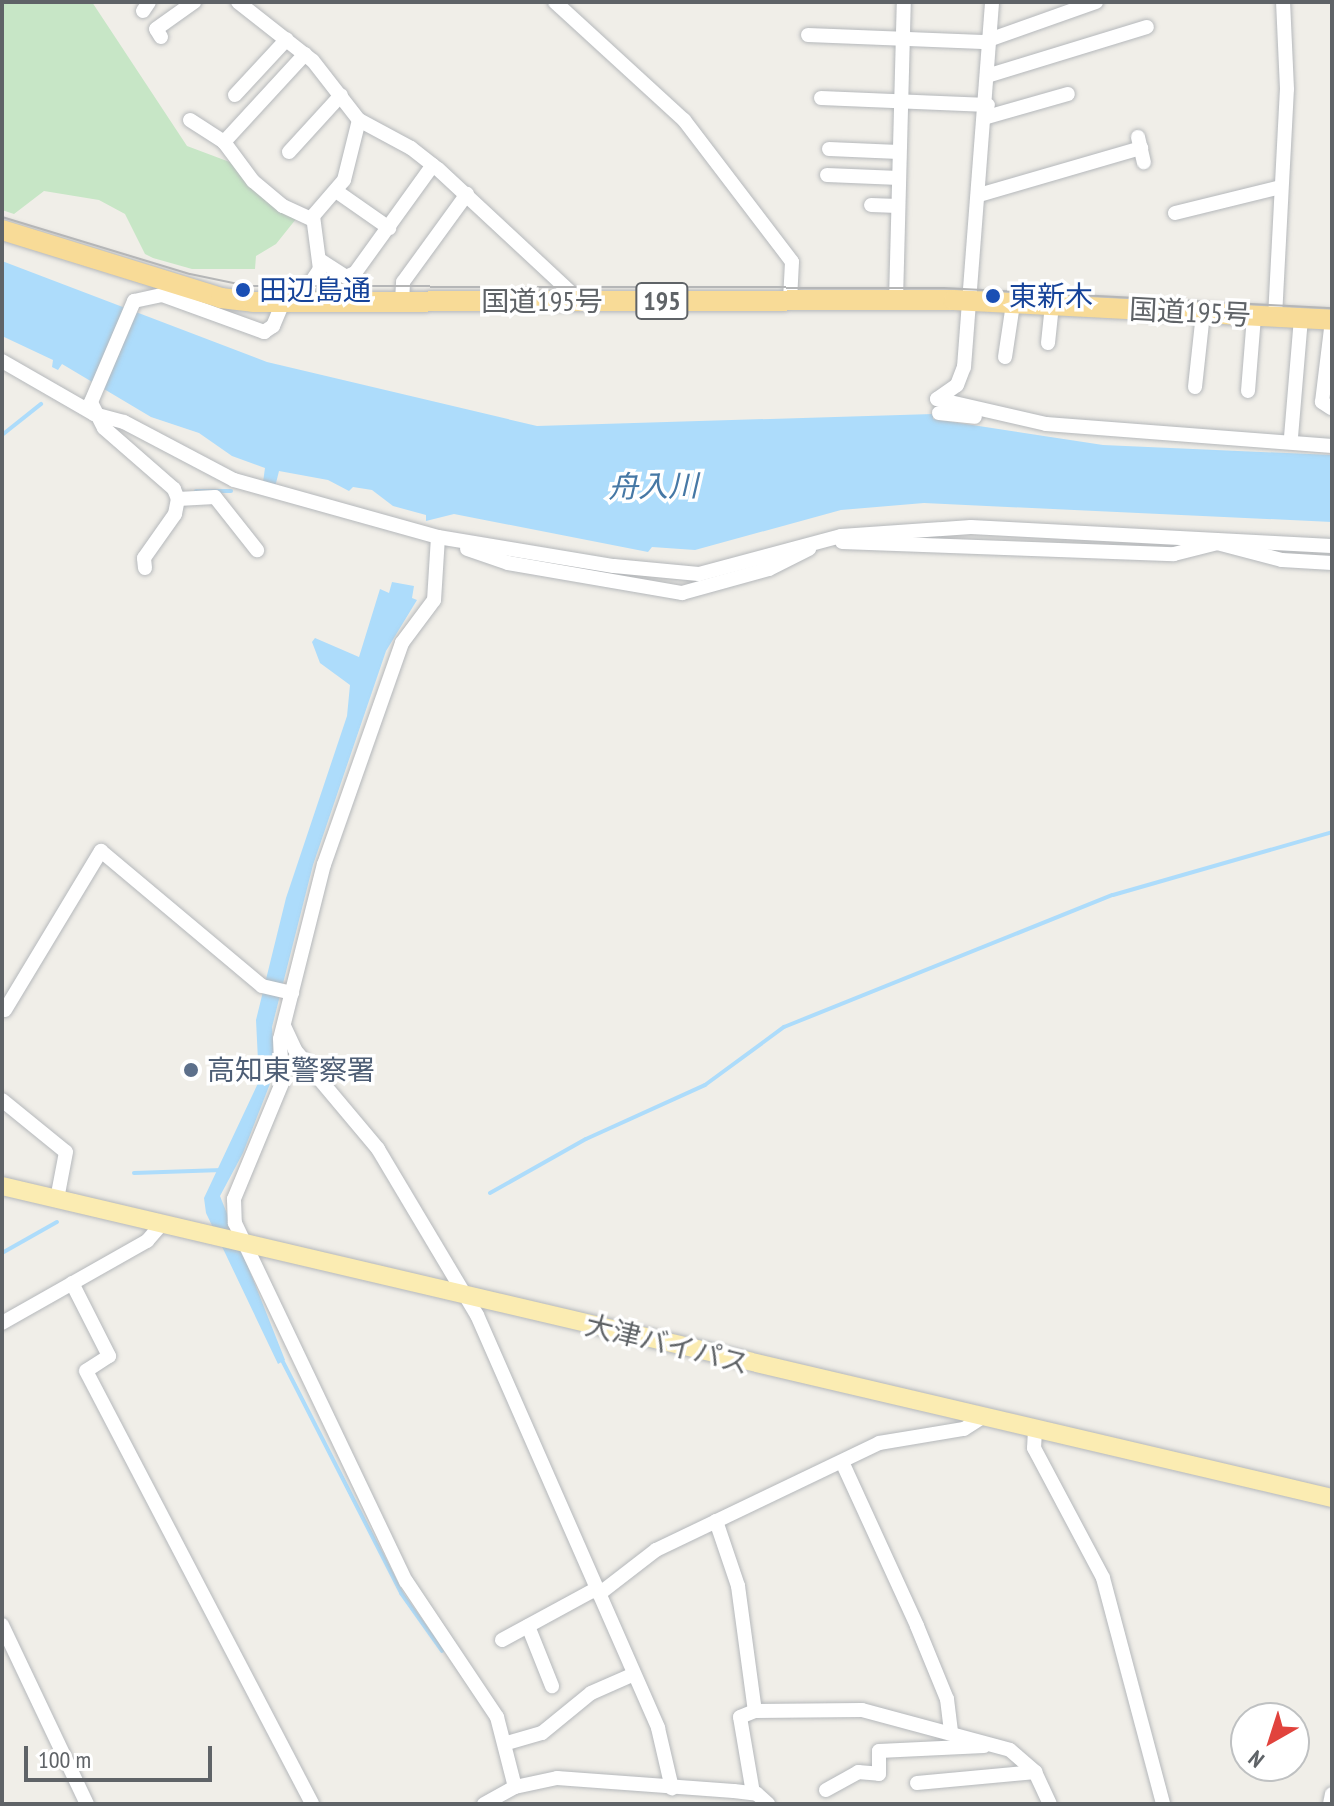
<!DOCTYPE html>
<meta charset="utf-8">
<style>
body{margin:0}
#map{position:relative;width:1334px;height:1806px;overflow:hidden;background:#f0eee8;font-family:"PT Sans Narrow","Noto Sans JP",sans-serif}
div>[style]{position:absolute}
.green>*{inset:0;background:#c7e6c6}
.water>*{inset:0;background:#addcfb}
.stream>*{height:4px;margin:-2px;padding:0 2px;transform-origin:2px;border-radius:2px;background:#addcfb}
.roads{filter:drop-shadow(0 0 2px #b5b8bb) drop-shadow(0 0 2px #b5b8bb)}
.minor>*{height:14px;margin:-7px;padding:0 7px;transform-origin:7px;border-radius:7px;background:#fff}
.major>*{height:18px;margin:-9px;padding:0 9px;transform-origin:9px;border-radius:9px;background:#fbecb2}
.highway>*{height:20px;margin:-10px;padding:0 10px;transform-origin:10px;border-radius:10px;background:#f8db97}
.tram>*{height:2px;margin:-1px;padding:0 1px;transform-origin:1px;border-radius:1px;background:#b5b6b7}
.dots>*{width:22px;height:22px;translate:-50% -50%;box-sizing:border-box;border:4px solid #fff;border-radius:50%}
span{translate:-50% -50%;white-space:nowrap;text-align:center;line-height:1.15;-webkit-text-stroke:7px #fff;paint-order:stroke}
.shield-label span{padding:2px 6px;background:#fff;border:2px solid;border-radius:6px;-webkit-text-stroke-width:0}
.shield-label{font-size:26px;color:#5f6367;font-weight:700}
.transit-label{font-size:28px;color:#164399}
.left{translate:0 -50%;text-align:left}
.street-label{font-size:28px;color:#5f6367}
.service-label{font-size:28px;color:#4e5e75}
.water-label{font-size:30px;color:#4678a5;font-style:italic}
.frame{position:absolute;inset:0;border:4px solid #5f6367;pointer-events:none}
.north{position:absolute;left:1230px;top:1702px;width:80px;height:80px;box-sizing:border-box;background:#fff;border:2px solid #bfc1c2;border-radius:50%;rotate:219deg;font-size:22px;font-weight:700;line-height:32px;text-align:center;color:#5f6367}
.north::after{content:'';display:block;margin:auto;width:28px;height:36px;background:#e1433d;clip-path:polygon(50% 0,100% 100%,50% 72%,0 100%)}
.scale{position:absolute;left:24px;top:1746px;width:188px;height:36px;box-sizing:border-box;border:4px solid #5f6367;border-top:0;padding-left:10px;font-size:24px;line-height:28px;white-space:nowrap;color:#5f6367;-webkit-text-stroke:6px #fff;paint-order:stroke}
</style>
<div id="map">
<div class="green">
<i style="clip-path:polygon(2px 2px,92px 2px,187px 146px,235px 164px,296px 219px,276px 244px,256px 256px,255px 269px,192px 269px,153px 258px,145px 254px,125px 214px,99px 200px,44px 191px,14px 214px,2px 210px)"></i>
</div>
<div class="water">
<i style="clip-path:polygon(2px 261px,267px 362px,537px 426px,933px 414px,933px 419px,1103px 445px,1332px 455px,1332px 522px,924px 503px,841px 510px,695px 550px,652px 547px,648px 552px,454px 514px,426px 521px,426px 515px,393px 506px,372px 490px,353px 487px,349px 491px,328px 480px,279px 471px,275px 487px,263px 482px,265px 468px,232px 456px,199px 433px,151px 417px,62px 364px,58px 370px,52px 367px,53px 360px,2px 336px)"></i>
<i style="clip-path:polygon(392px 582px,414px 586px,412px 598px,417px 600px,386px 651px,313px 865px,272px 1027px,275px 1071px,243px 1153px,220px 1196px,285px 1360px,278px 1364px,206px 1213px,204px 1198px,259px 1081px,256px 1020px,286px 898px,347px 716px,350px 685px,320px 663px,312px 642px,315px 638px,359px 657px,380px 589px,389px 593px)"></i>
</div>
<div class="stream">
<i style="left:2px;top:435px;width:50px;rotate:-38.5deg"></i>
<i style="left:196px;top:491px;width:35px"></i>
<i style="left:134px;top:1173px;width:88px;rotate:-2deg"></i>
<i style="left:490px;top:1193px;width:110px;rotate:-29.4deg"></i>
<i style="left:586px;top:1139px;width:131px;rotate:-24.4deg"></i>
<i style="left:705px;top:1085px;width:98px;rotate:-36.3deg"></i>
<i style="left:784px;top:1027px;width:354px;rotate:-21.9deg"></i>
<i style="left:1113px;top:895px;width:228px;rotate:-16deg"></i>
<i style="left:2px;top:1253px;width:63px;rotate:-29.4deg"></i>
<i style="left:282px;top:1360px;width:262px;rotate:62.9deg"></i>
<i style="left:401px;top:1593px;width:71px;rotate:54.7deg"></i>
</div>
<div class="roads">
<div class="minor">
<i style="left:238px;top:2px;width:95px;rotate:38.2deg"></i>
<i style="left:313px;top:61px;width:75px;rotate:52.1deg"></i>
<i style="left:359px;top:120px;width:62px;rotate:104deg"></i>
<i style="left:344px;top:180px;width:48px;rotate:130.7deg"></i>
<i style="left:313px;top:216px;width:53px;rotate:82.5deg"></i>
<i style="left:320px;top:269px;width:40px;rotate:124deg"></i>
<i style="left:555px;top:2px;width:175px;rotate:42.5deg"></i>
<i style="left:684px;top:120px;width:178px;rotate:52.7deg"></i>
<i style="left:792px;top:262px;width:39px;rotate:93deg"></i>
<i style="left:143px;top:11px;width:11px;rotate:-56deg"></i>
<i style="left:808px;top:35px;width:175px;rotate:2.3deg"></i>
<i style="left:983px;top:42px;width:120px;rotate:-19.5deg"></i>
<i style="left:161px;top:37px;width:9px;rotate:-122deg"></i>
<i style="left:156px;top:29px;width:47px;rotate:-35.4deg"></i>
<i style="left:305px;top:54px;width:120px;rotate:132.6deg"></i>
<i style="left:224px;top:142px;width:49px;rotate:53.4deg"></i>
<i style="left:253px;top:181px;width:39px;rotate:40deg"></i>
<i style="left:283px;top:206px;width:33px;rotate:25deg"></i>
<i style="left:990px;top:75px;width:164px;rotate:-17deg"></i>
<i style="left:235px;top:95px;width:76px;rotate:-47.1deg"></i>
<i style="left:821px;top:98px;width:167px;rotate:2.4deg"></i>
<i style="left:987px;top:117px;width:84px;rotate:-15.9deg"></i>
<i style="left:190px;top:120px;width:40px;rotate:32.9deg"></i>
<i style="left:359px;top:120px;width:59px;rotate:28.3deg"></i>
<i style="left:411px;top:148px;width:34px;rotate:38deg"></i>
<i style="left:438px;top:169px;width:194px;rotate:42.9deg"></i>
<i style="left:1138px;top:137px;width:26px;rotate:77deg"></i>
<i style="left:829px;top:149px;width:70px;rotate:2.5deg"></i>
<i style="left:289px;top:152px;width:77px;rotate:-47.6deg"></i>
<i style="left:827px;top:175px;width:72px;rotate:2.4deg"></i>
<i style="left:336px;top:191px;width:65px;rotate:34.9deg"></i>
<i style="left:979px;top:195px;width:169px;rotate:-16.2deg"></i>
<i style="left:871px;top:205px;width:27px;rotate:2deg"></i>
<i style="left:1175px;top:213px;width:109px;rotate:-13.8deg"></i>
<i style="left:320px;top:260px;width:31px;rotate:33deg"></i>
<i style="left:346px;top:277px;width:10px;rotate:-24deg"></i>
<i style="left:355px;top:273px;width:133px;rotate:-54.2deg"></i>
<i style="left:896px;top:300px;width:298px;rotate:-88.5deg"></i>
<i style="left:402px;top:302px;width:20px;rotate:-87deg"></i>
<i style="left:403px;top:282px;width:109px;rotate:-54deg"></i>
<i style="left:1275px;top:317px;width:228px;rotate:-87deg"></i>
<i style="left:1287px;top:89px;width:87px;rotate:-92.6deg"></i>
<i style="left:1048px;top:343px;width:37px;rotate:-84deg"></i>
<i style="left:1005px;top:357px;width:54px;rotate:-81.4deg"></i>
<i style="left:2px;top:361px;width:106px;rotate:29.9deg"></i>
<i style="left:94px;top:414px;width:31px;rotate:15deg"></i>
<i style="left:124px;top:422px;width:124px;rotate:27.8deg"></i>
<i style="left:234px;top:480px;width:212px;rotate:15.6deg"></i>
<i style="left:438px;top:537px;width:178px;rotate:9.4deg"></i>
<i style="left:614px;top:566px;width:85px;rotate:5.4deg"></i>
<i style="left:699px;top:574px;width:147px;rotate:-15deg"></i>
<i style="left:841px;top:536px;width:130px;rotate:-4deg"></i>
<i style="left:971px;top:527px;width:361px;rotate:3deg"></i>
<i style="left:1195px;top:387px;width:74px;rotate:-83.8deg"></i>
<i style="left:1248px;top:391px;width:75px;rotate:-85.4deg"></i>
<i style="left:937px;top:399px;width:24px;rotate:-35deg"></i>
<i style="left:957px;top:385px;width:19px;rotate:-69deg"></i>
<i style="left:964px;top:367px;width:366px;rotate:-85.6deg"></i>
<i style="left:937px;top:399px;width:112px;rotate:12.9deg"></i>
<i style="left:1046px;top:424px;width:287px;rotate:4.4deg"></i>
<i style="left:1331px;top:408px;width:11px;rotate:-146deg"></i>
<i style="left:1322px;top:402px;width:83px;rotate:-83deg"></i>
<i style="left:939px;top:413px;width:36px;rotate:6deg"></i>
<i style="left:1291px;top:437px;width:118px;rotate:-85.2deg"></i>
<i style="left:178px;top:499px;width:37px;rotate:-3deg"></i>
<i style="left:215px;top:497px;width:68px;rotate:51.6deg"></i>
<i style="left:438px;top:537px;width:63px;rotate:93.6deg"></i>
<i style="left:434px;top:600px;width:54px;rotate:126.7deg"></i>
<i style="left:402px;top:643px;width:234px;rotate:109.4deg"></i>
<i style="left:324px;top:864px;width:180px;rotate:104.1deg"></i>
<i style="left:280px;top:1039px;width:44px;rotate:87.4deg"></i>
<i style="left:282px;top:1083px;width:126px;rotate:112.5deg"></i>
<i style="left:234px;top:1199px;width:24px;rotate:88deg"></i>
<i style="left:235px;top:1223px;width:397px;rotate:64.5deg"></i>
<i style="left:406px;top:1581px;width:164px;rotate:56.2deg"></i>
<i style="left:497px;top:1717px;width:72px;rotate:75.6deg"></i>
<i style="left:842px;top:542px;width:332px;rotate:2.1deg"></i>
<i style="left:1174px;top:554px;width:44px;rotate:-14.3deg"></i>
<i style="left:1217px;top:543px;width:67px;rotate:14.7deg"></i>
<i style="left:1282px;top:560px;width:50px;rotate:3.4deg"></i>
<i style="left:467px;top:549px;width:43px;rotate:18.9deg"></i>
<i style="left:508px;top:563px;width:177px;rotate:9.8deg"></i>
<i style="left:682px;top:593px;width:90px;rotate:-15.4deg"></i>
<i style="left:769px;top:569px;width:45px;rotate:-26.6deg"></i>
<i style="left:145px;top:568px;width:10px;rotate:-96deg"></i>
<i style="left:144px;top:558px;width:54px;rotate:-54.8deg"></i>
<i style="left:175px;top:514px;width:15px;rotate:-79deg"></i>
<i style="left:178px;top:499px;width:11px;rotate:-112deg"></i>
<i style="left:174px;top:489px;width:93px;rotate:-138.9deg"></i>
<i style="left:104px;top:428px;width:29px;rotate:-117deg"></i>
<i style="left:91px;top:402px;width:110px;rotate:-66.9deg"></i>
<i style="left:134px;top:301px;width:29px;rotate:-12deg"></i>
<i style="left:162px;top:295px;width:109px;rotate:19.9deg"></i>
<i style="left:264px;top:332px;width:11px;rotate:-34deg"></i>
<i style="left:273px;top:326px;width:26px;rotate:-67deg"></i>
<i style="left:5px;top:1010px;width:186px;rotate:-58.9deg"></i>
<i style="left:101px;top:851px;width:210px;rotate:40deg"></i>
<i style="left:262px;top:986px;width:31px;rotate:13deg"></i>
<i style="left:284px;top:1026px;width:26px;rotate:65deg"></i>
<i style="left:295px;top:1050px;width:129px;rotate:50deg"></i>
<i style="left:378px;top:1149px;width:193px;rotate:59.2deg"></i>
<i style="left:477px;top:1315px;width:451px;rotate:66.3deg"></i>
<i style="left:658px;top:1728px;width:62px;rotate:76.9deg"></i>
<i style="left:2px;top:1100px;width:82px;rotate:39.1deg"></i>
<i style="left:66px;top:1152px;width:48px;rotate:100.8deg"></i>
<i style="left:72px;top:1283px;width:82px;rotate:63.1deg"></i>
<i style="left:109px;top:1356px;width:27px;rotate:147deg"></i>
<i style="left:86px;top:1371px;width:488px;rotate:62.4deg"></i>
<i style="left:2px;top:1323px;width:167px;rotate:-29.5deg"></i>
<i style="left:147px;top:1241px;width:21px;rotate:-49deg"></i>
<i style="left:1035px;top:1430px;width:18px;rotate:93deg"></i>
<i style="left:1034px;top:1448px;width:147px;rotate:62deg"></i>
<i style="left:1103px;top:1578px;width:234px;rotate:75.1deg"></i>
<i style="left:843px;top:1464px;width:178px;rotate:65.4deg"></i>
<i style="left:917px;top:1626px;width:79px;rotate:67.7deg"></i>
<i style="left:947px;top:1699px;width:34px;rotate:83deg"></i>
<i style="left:716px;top:1521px;width:69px;rotate:71.3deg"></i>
<i style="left:738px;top:1586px;width:126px;rotate:82.3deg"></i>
<i style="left:755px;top:1711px;width:107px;rotate:-0.5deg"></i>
<i style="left:862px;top:1710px;width:153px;rotate:15.1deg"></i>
<i style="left:1010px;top:1750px;width:33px;rotate:41deg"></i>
<i style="left:1035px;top:1772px;width:35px;rotate:65deg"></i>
<i style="left:599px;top:1594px;width:72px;rotate:-37.7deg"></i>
<i style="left:656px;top:1550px;width:247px;rotate:-25.6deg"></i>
<i style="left:879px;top:1443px;width:86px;rotate:-9.4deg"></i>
<i style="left:964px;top:1429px;width:20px;rotate:-33deg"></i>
<i style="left:2px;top:1625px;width:198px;rotate:64.6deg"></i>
<i style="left:528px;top:1626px;width:65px;rotate:68.2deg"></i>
<i style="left:502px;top:1640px;width:107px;rotate:-28.5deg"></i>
<i style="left:507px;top:1743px;width:36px;rotate:-16deg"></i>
<i style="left:542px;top:1733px;width:63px;rotate:-39.2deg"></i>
<i style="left:591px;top:1693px;width:45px;rotate:-23.7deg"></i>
<i style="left:917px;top:1783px;width:119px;rotate:-5.3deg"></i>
<i style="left:826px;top:1790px;width:37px;rotate:-29deg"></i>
<i style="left:858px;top:1772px;width:21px;rotate:5deg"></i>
<i style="left:879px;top:1774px;width:23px;rotate:-90deg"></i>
<i style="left:879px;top:1751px;width:105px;rotate:-2.7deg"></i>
<i style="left:753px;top:1793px;width:77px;rotate:-99.7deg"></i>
<i style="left:740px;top:1717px;width:16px;rotate:-22deg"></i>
<i style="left:484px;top:1804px;width:35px;rotate:-29deg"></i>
<i style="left:515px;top:1787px;width:43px;rotate:-12.1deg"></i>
<i style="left:557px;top:1778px;width:177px;rotate:4.2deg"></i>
<i style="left:734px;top:1791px;width:23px;rotate:7deg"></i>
<i style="left:757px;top:1794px;width:15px;rotate:42deg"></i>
<i style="left:1330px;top:1804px;width:10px;rotate:-79deg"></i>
</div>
<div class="major">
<i style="left:2px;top:1186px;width:1366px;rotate:13.2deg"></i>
</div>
<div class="highway">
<i style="left:2px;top:230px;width:229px;rotate:17.2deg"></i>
<i style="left:221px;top:298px;width:32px;rotate:7deg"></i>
<i style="left:253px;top:302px;width:701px;rotate:-0.16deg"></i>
<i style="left:954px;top:300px;width:379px;rotate:3deg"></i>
</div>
</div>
<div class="tram">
<i style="left:2px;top:217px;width:196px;rotate:16.9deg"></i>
<i style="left:190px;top:274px;width:59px;rotate:11.7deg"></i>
<i style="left:248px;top:286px;width:696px;rotate:0.16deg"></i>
<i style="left:944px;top:288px;width:389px;rotate:3deg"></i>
</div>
<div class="dots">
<i style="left:243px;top:290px;background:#1a4fb4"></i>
<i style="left:993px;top:296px;background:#1a4fb4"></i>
<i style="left:191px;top:1070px;background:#5c6f8a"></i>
</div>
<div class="shield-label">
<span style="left:662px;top:301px">195</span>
</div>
<div class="transit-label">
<span class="left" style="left:259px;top:290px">田辺島通</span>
<span class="left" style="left:1009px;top:296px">東新木</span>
</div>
<div class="street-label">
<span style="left:542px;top:301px">国道195号</span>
<span style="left:1190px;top:312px;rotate:3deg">国道195号</span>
<span style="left:667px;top:1344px;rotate:14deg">大津バイパス</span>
</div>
<div class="service-label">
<span class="left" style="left:207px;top:1070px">高知東警察署</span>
</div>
<div class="water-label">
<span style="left:653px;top:486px;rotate:-1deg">舟入川</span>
</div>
<div class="frame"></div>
<div class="north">N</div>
<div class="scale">100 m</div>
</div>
